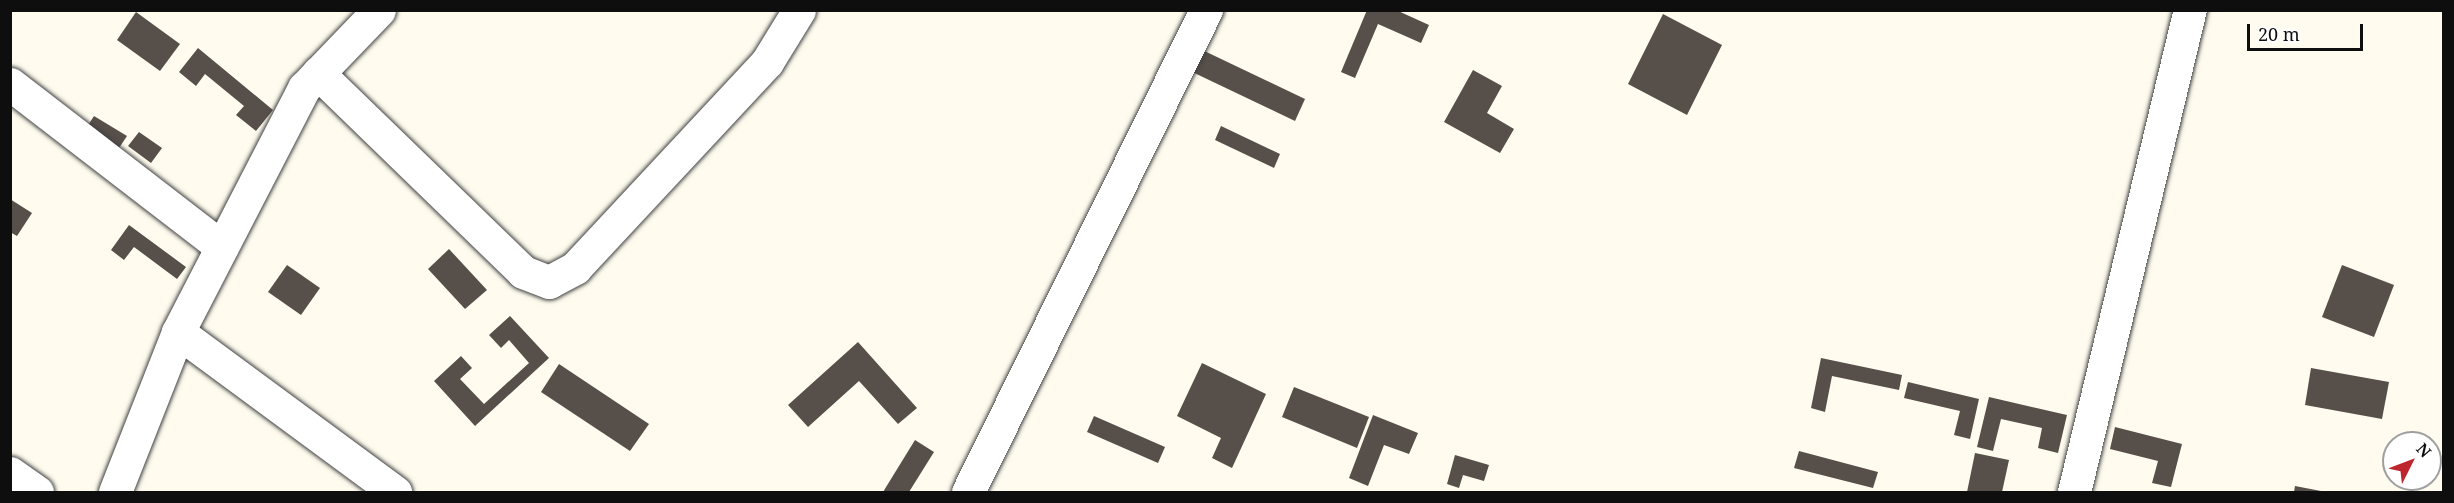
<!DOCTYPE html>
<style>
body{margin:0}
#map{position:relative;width:2454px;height:503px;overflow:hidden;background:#fffcef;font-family:"Noto Serif",serif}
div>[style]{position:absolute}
.building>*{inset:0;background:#574f4a}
.roads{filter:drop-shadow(0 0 2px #414141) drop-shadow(0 0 2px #414141)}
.minor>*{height:33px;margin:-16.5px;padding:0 16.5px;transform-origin:16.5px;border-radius:16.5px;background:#fff}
span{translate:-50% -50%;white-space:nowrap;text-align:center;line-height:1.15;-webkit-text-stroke:6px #fff;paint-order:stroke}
.frame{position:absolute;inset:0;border:12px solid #0e0e0e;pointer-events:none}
.north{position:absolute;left:2382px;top:431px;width:60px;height:60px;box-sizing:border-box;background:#fff;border:2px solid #9f9f9f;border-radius:50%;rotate:48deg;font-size:16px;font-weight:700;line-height:24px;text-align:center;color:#0e0e0e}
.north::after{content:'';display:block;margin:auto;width:21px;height:27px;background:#be252c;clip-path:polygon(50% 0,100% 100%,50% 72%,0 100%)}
.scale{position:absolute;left:2247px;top:24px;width:116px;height:27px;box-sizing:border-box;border:3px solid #0e0e0e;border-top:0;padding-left:8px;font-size:18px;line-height:21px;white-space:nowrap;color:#0e0e0e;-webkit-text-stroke:4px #fff;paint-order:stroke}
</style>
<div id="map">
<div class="building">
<i style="clip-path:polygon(1367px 10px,1396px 10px,1429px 25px,1421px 43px,1378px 24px,1355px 78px,1341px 72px)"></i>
<i style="clip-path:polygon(136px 12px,180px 44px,160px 71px,117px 40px)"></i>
<i style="clip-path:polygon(1663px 14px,1722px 45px,1687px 115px,1628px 84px)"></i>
<i style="clip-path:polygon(1196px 47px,1305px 99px,1295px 121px,1186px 69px)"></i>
<i style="clip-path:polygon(198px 48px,273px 110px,256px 131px,236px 115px,244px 106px,205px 74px,196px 86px,179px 72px)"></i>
<i style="clip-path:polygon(1473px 70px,1502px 86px,1487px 113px,1514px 129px,1500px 153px,1444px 122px)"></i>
<i style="clip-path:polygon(94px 116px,127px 136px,117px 151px,85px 130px)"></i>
<i style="clip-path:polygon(1221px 126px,1280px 154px,1274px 168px,1215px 140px)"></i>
<i style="clip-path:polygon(139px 132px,162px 148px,151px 163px,128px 146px)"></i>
<i style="clip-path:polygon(10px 199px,32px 213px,17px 236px,10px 232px)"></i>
<i style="clip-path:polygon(129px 225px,186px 267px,177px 279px,134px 247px,124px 260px,111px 250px)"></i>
<i style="clip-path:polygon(449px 249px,487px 290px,465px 309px,428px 269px)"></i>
<i style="clip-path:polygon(287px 265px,320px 288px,301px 315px,268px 292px)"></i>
<i style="clip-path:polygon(2342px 265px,2394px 285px,2374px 337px,2322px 317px)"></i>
<i style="clip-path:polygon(510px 316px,549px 358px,475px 426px,434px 381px,461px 356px,472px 368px,460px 379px,484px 404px,529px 363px,509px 340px,501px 348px,489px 335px)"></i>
<i style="clip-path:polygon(858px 342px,917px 408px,898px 424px,859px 381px,808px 427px,788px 405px)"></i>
<i style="clip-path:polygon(1821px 358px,1902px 375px,1899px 390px,1832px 376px,1825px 412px,1811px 408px)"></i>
<i style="clip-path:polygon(1202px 363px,1266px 394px,1232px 468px,1212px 458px,1221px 438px,1177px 416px)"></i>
<i style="clip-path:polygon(559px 364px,649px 424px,630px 451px,541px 392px)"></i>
<i style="clip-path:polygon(2311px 368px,2389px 382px,2382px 419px,2305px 405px)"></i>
<i style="clip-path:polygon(1908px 382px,1979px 399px,1970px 439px,1954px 435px,1960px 411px,1904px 398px)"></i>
<i style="clip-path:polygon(1294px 387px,1369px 417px,1357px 448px,1282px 417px)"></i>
<i style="clip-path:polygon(1989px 397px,2067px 415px,2058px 453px,2038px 448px,2042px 428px,2001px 419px,1993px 451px,1977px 447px)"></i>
<i style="clip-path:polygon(1373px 415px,1418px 433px,1409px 454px,1384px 445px,1368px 486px,1349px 478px)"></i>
<i style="clip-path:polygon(1094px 416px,1165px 447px,1158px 463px,1087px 432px)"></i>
<i style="clip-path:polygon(2115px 427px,2182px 444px,2171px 487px,2152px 483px,2158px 461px,2110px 449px)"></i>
<i style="clip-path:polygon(915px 440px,934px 452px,909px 492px,883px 492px)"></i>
<i style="clip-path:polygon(1799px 451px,1878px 472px,1873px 488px,1794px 468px)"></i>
<i style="clip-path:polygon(1975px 453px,2009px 460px,2002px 492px,1967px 492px)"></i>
<i style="clip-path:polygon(1455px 455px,1489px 465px,1484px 481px,1463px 475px,1459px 488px,1447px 484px)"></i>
<i style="clip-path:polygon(2295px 486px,2321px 491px,2321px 492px,2294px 492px)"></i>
</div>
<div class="roads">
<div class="minor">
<i style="left:318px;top:73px;width:286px;rotate:44.1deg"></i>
<i style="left:523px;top:272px;width:28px;rotate:21deg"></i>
<i style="left:549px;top:282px;width:30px;rotate:-28deg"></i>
<i style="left:575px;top:268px;width:282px;rotate:-47deg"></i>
<i style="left:767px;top:62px;width:61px;rotate:-58.4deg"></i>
<i style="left:10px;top:84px;width:267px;rotate:37.6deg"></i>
<i style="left:178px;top:332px;width:270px;rotate:36.4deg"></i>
<i style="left:10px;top:473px;width:33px;rotate:35deg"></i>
<i style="left:115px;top:492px;width:172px;rotate:-68.5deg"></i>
<i style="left:178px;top:332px;width:275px;rotate:-62.7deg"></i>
<i style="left:304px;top:88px;width:108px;rotate:-46.1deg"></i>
<i style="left:968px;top:492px;width:538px;rotate:-63.72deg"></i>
<i style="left:2074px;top:492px;width:496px;rotate:-76.5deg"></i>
</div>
</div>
<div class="frame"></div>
<div class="north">N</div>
<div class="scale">20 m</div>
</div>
